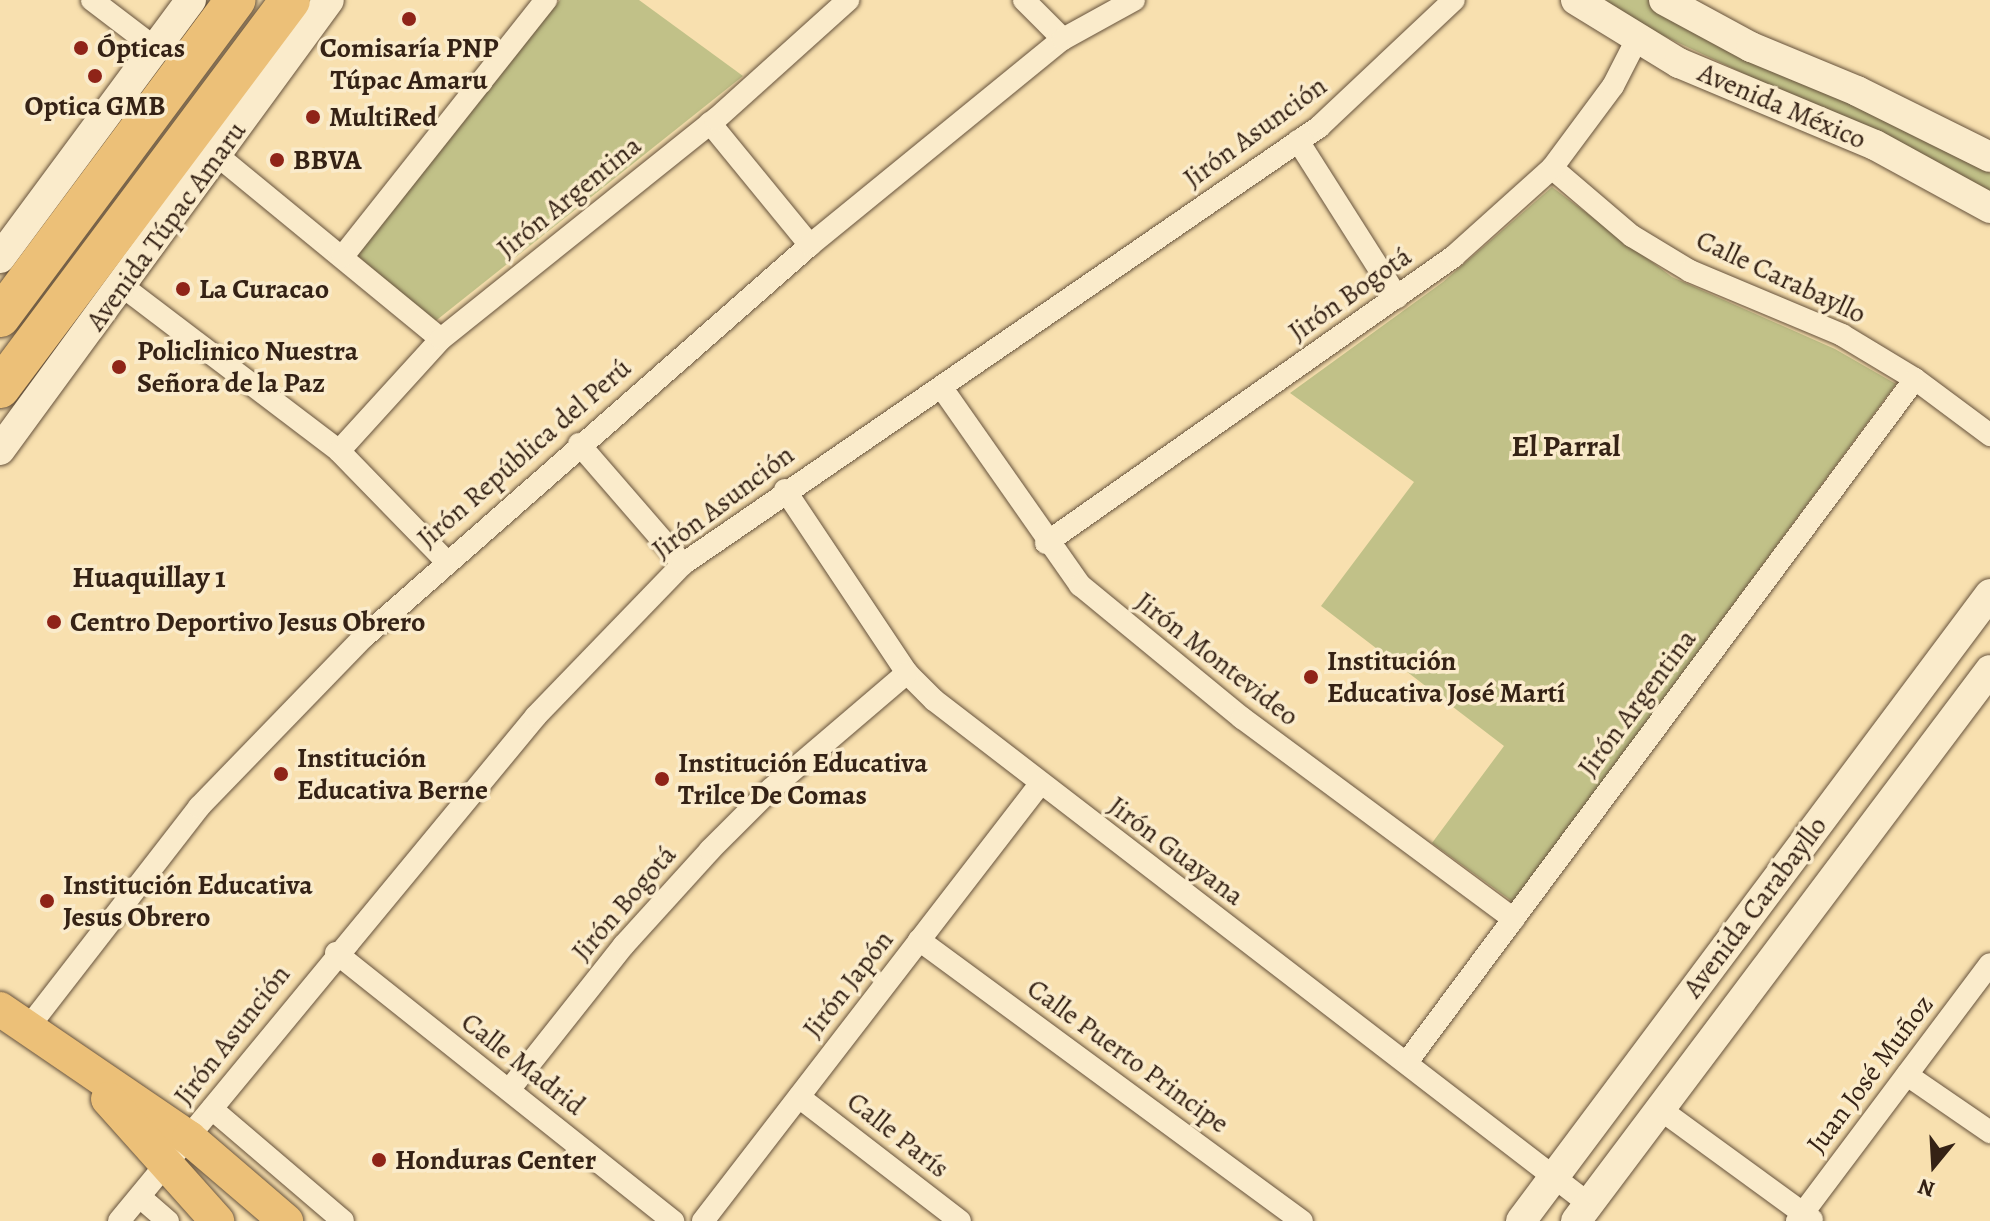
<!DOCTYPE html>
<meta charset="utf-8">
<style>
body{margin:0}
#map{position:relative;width:1990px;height:1221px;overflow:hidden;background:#f8e0af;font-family:Alegreya,serif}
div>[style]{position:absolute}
.green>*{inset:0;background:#c1c188}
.roads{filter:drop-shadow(0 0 2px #66523c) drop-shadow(0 0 2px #66523c)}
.street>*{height:22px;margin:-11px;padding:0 11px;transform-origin:11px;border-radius:11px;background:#faebcb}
.secondary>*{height:30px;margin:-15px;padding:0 15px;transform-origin:15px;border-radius:15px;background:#faebcb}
.primary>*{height:34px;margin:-17px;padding:0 17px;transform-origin:17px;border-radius:17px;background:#ecc078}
.highway>*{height:40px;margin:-20px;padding:0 20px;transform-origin:20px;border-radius:20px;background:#ecc078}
.dots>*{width:22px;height:22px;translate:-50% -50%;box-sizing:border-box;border:4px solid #faebcb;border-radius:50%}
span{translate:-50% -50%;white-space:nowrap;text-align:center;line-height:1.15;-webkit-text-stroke:7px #faebcb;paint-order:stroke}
.poi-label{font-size:28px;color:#352215;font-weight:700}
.left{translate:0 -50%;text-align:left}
.street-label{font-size:28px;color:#352215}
.neighbourhood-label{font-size:30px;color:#352215;font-weight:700}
.north{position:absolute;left:1894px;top:1125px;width:80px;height:80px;-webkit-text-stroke:6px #faebcb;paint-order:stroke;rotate:198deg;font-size:22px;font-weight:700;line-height:32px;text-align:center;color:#352215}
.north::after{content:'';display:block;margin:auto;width:28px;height:36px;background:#352215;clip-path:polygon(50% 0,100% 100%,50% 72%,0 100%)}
</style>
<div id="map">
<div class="green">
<i style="clip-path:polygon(560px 0,639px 0,743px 76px,433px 323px,357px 255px)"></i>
<i style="clip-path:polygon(1606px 0,1651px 0,1990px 173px,1990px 198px,1930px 161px,1630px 20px)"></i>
<i style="clip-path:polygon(1552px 187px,1672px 277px,1835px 349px,1896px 384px,1513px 902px,1432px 843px,1504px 746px,1321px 606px,1414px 482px,1290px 393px,1443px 282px)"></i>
</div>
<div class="roads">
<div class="street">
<i style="left:92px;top:0;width:79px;rotate:37.3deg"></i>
<i style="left:1024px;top:0;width:55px;rotate:45deg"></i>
<i style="left:710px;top:123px;width:158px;rotate:50.7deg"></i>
<i style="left:1298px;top:141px;width:185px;rotate:57.6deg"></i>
<i style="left:218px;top:156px;width:288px;rotate:39.4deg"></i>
<i style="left:1552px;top:168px;width:105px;rotate:40.4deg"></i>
<i style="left:1632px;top:236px;width:68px;rotate:31.1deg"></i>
<i style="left:1690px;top:271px;width:165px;rotate:22.8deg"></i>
<i style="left:1842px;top:335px;width:85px;rotate:31.1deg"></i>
<i style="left:1915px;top:379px;width:94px;rotate:36.7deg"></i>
<i style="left:343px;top:256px;width:327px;rotate:-51.6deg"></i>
<i style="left:122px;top:286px;width:273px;rotate:37.2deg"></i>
<i style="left:339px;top:451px;width:153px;rotate:45.8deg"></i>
<i style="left:942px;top:388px;width:241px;rotate:55deg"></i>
<i style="left:1080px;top:585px;width:210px;rotate:39.4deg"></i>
<i style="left:1242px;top:718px;width:338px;rotate:36.5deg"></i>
<i style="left:579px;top:444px;width:159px;rotate:49.1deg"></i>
<i style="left:339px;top:451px;width:151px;rotate:-47.7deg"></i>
<i style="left:441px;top:339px;width:352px;rotate:-38.7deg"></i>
<i style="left:716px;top:119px;width:178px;rotate:-42deg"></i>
<i style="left:785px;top:490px;width:220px;rotate:56.3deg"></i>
<i style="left:907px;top:673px;width:38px;rotate:45deg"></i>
<i style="left:934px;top:700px;width:826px;rotate:37.58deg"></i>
<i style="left:1046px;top:543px;width:499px;rotate:-35.1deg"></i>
<i style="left:1454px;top:256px;width:132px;rotate:-41.9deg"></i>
<i style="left:1552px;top:168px;width:102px;rotate:-53.4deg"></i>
<i style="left:1613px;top:86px;width:51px;rotate:-62.9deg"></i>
<i style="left:919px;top:940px;width:475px;rotate:36.3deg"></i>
<i style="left:336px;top:953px;width:431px;rotate:38.5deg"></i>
<i style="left:27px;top:1029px;width:281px;rotate:-52.2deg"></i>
<i style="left:199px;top:807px;width:238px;rotate:-45.9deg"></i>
<i style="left:365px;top:636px;width:592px;rotate:-41.3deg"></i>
<i style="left:810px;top:245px;width:326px;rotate:-39.2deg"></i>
<i style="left:1063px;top:39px;width:81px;rotate:-28.8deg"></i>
<i style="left:1407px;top:1062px;width:851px;rotate:-53.36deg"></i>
<i style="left:1907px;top:1075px;width:101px;rotate:34.5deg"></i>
<i style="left:509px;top:1090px;width:185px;rotate:-51.6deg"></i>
<i style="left:624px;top:945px;width:128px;rotate:-47.8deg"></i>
<i style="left:710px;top:850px;width:86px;rotate:-45deg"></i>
<i style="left:771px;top:789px;width:179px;rotate:-40.5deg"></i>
<i style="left:799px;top:1097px;width:203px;rotate:37.6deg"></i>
<i style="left:212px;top:1109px;width:172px;rotate:40.5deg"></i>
<i style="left:1660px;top:1109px;width:188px;rotate:36.1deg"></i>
<i style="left:140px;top:1197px;width:37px;rotate:41deg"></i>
<i style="left:119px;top:1221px;width:655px;rotate:-50.45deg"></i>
<i style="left:536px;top:716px;width:211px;rotate:-46deg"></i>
<i style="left:683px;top:564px;width:772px;rotate:-34.49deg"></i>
<i style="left:1319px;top:127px;width:185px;rotate:-43.3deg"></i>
<i style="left:703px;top:1221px;width:552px;rotate:-52.36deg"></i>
<i style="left:1797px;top:1221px;width:321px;rotate:-53.1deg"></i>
</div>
<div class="secondary">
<i style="left:1576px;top:0;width:121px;rotate:31.5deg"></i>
<i style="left:1679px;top:63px;width:212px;rotate:22.7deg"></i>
<i style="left:1875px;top:145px;width:131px;rotate:28.7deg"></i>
<i style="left:1664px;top:0;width:99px;rotate:28.4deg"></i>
<i style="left:1751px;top:47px;width:115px;rotate:22.5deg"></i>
<i style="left:1857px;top:91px;width:148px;rotate:26.4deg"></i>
<i style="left:0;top:258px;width:321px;rotate:-53.5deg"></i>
<i style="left:0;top:450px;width:557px;rotate:-53.83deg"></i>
<i style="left:1521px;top:1221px;width:783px;rotate:-53.2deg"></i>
<i style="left:1576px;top:1221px;width:689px;rotate:-53.08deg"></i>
</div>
<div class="primary">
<i style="left:0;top:1009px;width:229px;rotate:34.3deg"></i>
<i style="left:189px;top:1138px;width:128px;rotate:40.6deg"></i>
<i style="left:108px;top:1099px;width:164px;rotate:48.2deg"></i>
</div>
<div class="highway">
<i style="left:0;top:317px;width:395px;rotate:-53.4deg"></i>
<i style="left:0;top:388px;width:484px;rotate:-53.2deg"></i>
</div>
</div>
<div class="dots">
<i style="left:409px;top:19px;background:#8f2418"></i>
<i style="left:81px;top:48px;background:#8f2418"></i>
<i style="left:95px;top:76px;background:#8f2418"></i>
<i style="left:313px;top:117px;background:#8f2418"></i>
<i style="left:277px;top:160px;background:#8f2418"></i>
<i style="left:183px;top:289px;background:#8f2418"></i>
<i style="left:119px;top:367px;background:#8f2418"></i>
<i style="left:54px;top:622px;background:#8f2418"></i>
<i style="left:1311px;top:677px;background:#8f2418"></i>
<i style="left:281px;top:774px;background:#8f2418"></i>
<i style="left:662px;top:779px;background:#8f2418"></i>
<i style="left:47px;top:901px;background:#8f2418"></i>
<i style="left:379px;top:1160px;background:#8f2418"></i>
</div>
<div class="poi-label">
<span class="left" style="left:97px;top:48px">Ópticas</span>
<span style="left:409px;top:64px">Comisaría PNP<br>Túpac Amaru</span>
<span style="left:95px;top:106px">Optica GMB</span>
<span class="left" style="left:329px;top:117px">MultiRed</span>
<span class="left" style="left:293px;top:160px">BBVA</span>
<span class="left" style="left:199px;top:289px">La Curacao</span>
<span class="left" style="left:137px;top:367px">Policlinico Nuestra<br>Señora de la Paz</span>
<span class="left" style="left:70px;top:622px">Centro Deportivo Jesus Obrero</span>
<span class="left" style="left:1327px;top:677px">Institución<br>Educativa José Martí</span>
<span class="left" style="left:297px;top:774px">Institución<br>Educativa Berne</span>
<span class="left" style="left:678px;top:779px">Institución Educativa<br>Trilce De Comas</span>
<span class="left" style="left:63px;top:901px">Institución Educativa<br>Jesus Obrero</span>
<span class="left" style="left:395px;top:1160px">Honduras Center</span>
</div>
<div class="street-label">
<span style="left:1782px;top:106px;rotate:23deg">Avenida México</span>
<span style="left:1255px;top:132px;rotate:-36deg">Jirón Asunción</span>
<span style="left:569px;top:197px;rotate:-39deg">Jirón Argentina</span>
<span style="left:166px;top:226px;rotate:-54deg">Avenida Túpac Amaru</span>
<span style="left:1781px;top:277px;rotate:25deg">Calle Carabayllo</span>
<span style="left:1350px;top:294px;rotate:-35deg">Jirón Bogotá</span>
<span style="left:524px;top:453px;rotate:-41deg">Jirón República del Perú</span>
<span style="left:723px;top:502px;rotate:-37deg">Jirón Asunción</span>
<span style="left:1217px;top:659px;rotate:38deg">Jirón Montevideo</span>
<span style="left:1637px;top:703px;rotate:-53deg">Jirón Argentina</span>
<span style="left:1176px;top:851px;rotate:37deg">Jirón Guayana</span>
<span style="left:624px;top:903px;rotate:-49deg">Jirón Bogotá</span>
<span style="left:1755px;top:907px;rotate:-53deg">Avenida Carabayllo</span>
<span style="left:848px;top:984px;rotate:-52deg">Jirón Japón</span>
<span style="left:232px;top:1035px;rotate:-52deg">Jirón Asunción</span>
<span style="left:1128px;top:1056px;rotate:36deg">Calle Puerto Principe</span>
<span style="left:523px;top:1064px;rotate:38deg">Calle Madrid</span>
<span style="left:1870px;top:1074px;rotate:-53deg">Juan José Muñoz</span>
<span style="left:898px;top:1135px;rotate:38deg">Calle París</span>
</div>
<div class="neighbourhood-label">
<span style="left:1566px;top:446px">El Parral</span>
<span style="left:149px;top:577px">Huaquillay 1</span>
</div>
<div class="north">N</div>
</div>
